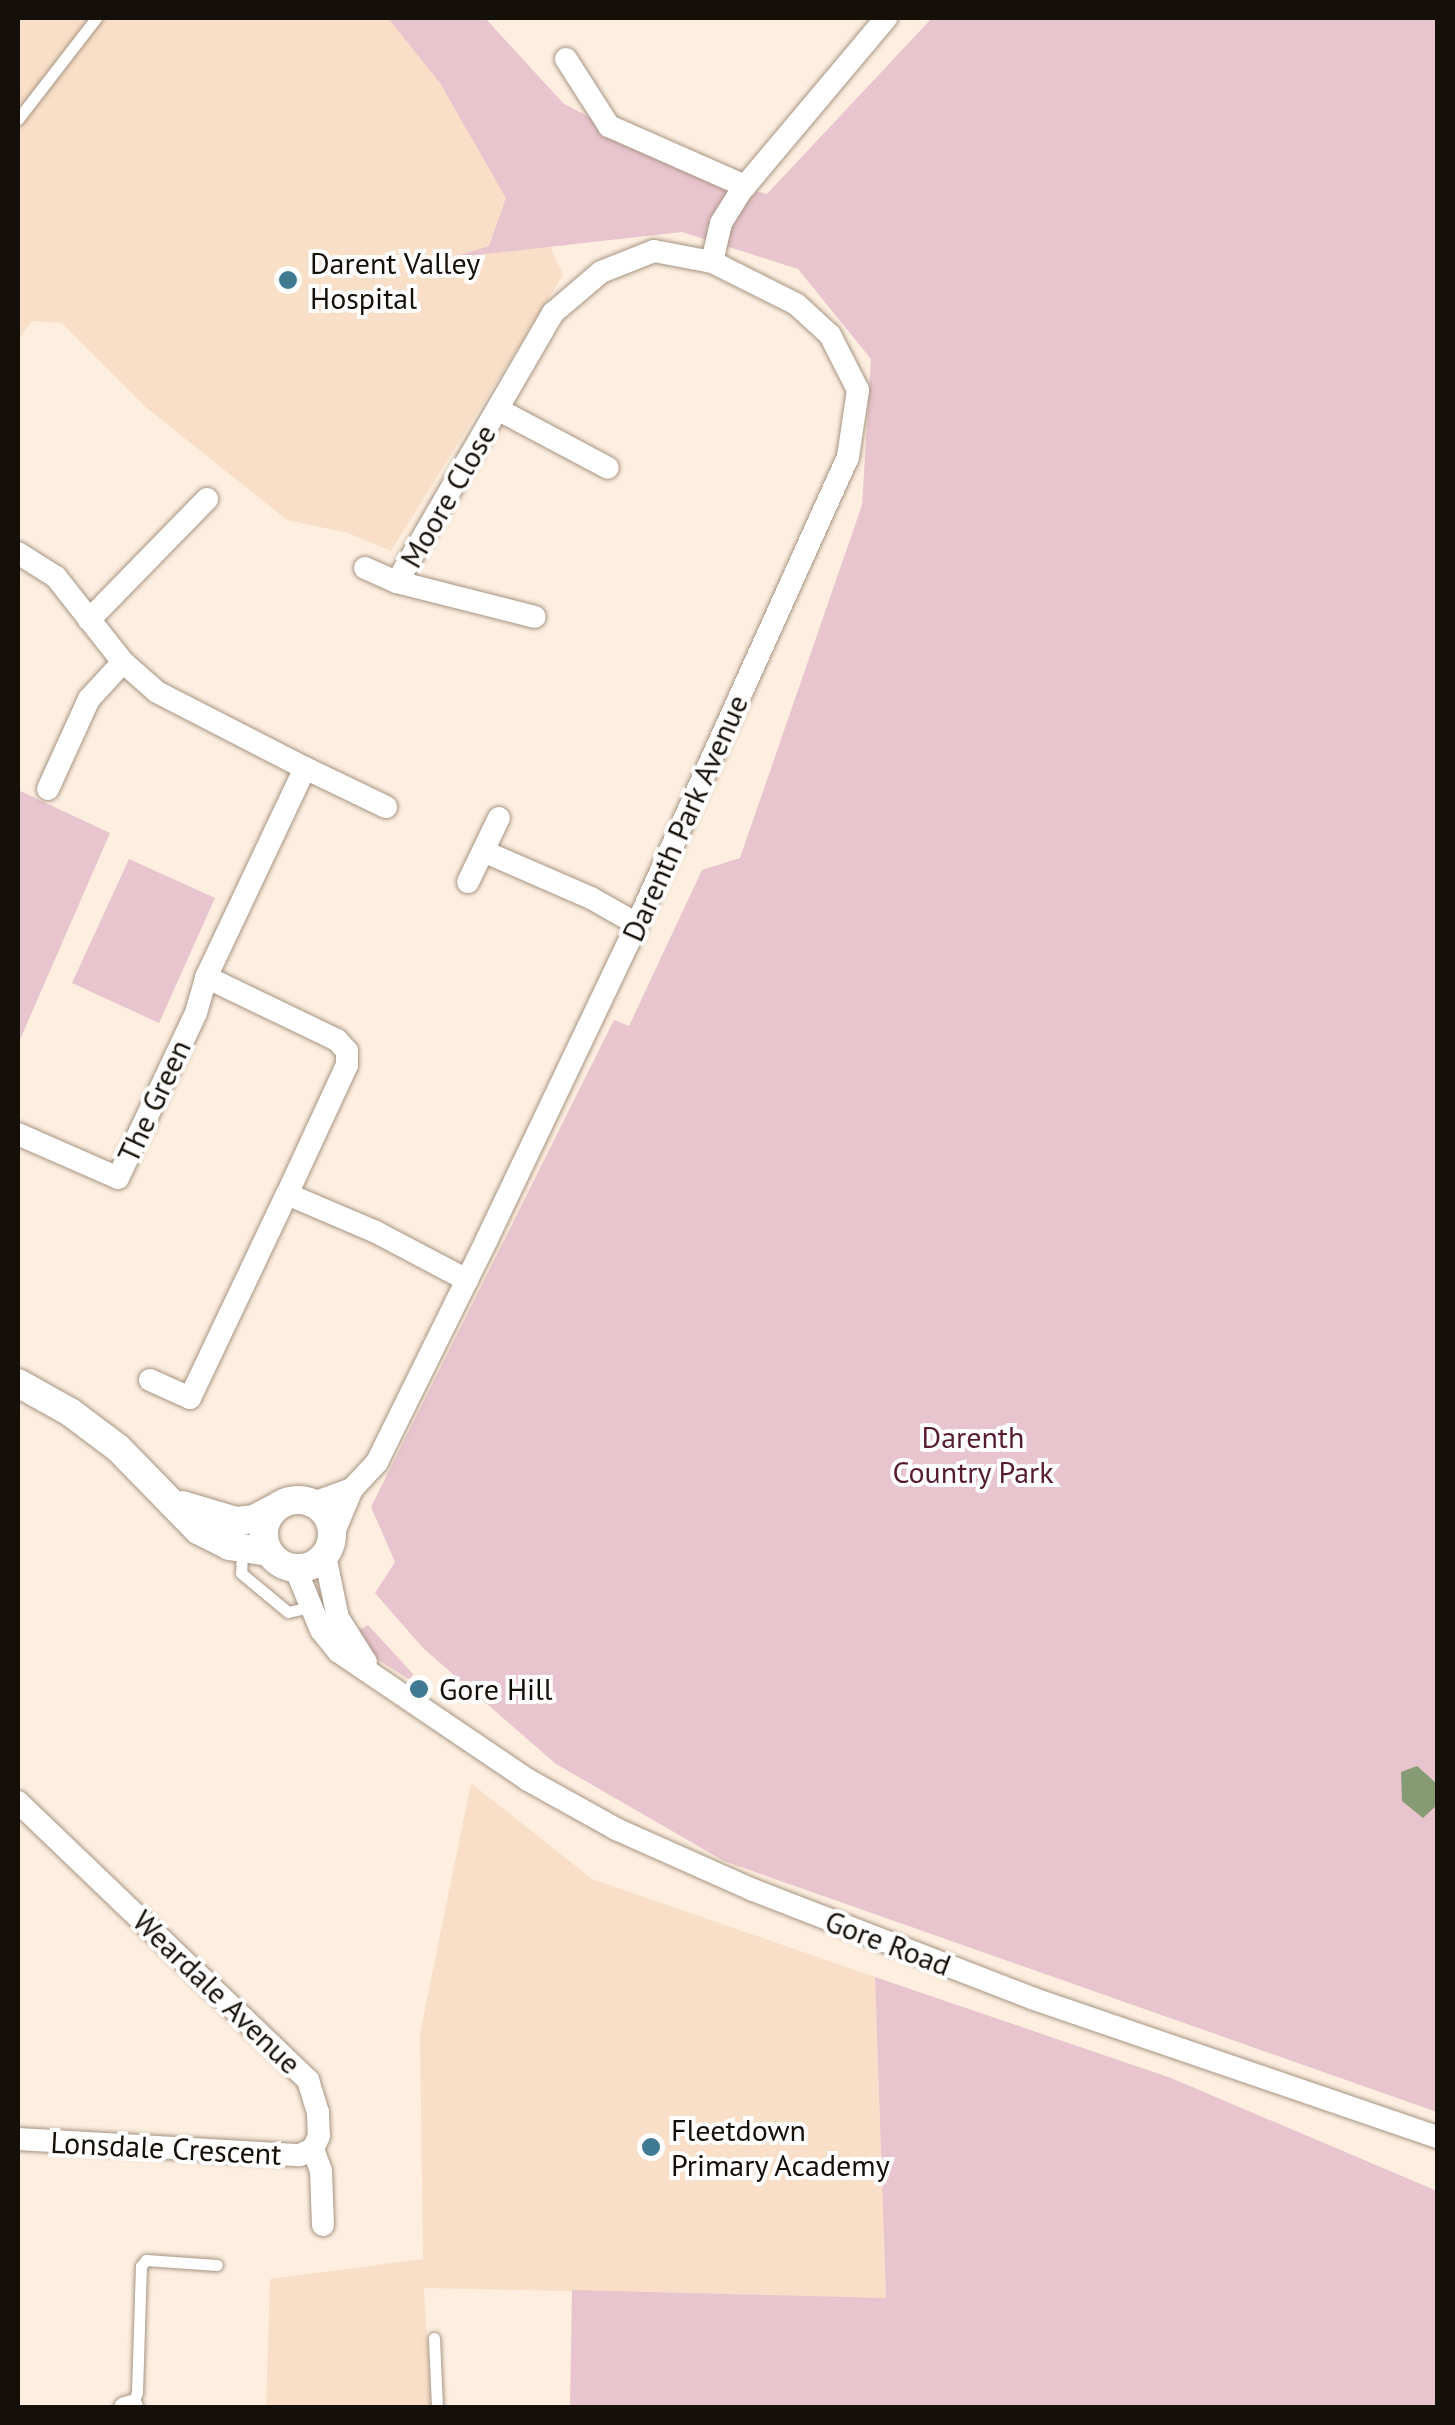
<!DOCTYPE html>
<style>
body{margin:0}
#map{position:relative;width:1455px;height:2425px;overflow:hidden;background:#fdeedf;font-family:"PT Sans",sans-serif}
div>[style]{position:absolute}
.built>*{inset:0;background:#f9dfc7}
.green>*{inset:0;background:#e8c4ce}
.water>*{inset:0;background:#869b73}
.roads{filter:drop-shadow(0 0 2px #a69483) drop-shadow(0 0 2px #a69483)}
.service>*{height:11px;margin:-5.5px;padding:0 5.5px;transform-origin:5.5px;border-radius:5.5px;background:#fff}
.minor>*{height:22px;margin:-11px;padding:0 11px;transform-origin:11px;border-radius:11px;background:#fff}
.tertiary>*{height:28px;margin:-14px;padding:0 14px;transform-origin:14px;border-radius:14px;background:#fff}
.tertiary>.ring{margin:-14px;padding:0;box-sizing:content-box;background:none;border:28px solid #fff;border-radius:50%}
.dots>*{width:28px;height:28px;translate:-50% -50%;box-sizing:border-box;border:5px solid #fefefe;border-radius:50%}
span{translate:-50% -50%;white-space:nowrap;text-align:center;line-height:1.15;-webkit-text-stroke:8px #fefefe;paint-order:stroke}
.poi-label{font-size:30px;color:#150f09}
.left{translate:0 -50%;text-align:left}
.street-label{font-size:30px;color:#150f09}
.park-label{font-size:30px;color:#571b31}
.frame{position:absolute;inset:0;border:20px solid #150f09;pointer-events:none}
</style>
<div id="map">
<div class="built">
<i style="clip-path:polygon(18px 18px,448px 18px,563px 275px,391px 551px,348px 533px,287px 520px,147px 408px,62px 323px,32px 321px,18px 340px)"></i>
<i style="clip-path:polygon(471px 1783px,592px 1879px,875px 1977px,886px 2298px,424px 2288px,431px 2407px,266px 2408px,270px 2279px,423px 2259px,420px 2034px)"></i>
</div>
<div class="green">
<i style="clip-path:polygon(388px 18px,485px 18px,564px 104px,712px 180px,767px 194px,932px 18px,1437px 18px,1437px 2112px,724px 1861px,556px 1764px,423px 1648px,375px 1593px,395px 1562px,371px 1507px,614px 1020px,629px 1026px,702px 870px,740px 858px,862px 505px,871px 359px,798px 269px,682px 232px,450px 258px,489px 246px,506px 198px,440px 83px)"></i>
<i style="clip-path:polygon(18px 790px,110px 833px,18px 1044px)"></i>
<i style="clip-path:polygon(129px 859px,215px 898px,159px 1023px,72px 983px)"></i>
<i style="clip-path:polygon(368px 1625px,413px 1674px,410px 1680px,372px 1656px,358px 1631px)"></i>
<i style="clip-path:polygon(875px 1977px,1171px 2078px,1437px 2191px,1437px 2407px,570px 2407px,572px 2290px,886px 2298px)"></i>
</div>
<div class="water">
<i style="clip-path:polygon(1417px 1766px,1436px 1783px,1437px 1797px,1437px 1805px,1423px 1818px,1402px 1801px,1401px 1772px)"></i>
</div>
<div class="roads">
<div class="service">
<i style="left:18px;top:119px;width:128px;rotate:-52.3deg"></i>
<i style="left:242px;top:1550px;width:23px;rotate:92deg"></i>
<i style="left:241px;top:1573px;width:61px;rotate:39.7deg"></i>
<i style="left:288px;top:1612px;width:22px;rotate:-13deg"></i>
<i style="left:434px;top:2338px;width:70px;rotate:87.5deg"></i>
<i style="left:132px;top:2406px;width:15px;rotate:-70deg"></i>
<i style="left:137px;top:2392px;width:126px;rotate:-88.2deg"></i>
<i style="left:141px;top:2266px;width:8px;rotate:-50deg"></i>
<i style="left:146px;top:2260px;width:71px;rotate:4deg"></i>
</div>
<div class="minor">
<i style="left:566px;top:59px;width:80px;rotate:57.3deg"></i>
<i style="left:609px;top:126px;width:149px;rotate:23.8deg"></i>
<i style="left:499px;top:410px;width:123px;rotate:28deg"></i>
<i style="left:18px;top:553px;width:45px;rotate:32.3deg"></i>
<i style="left:56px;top:577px;width:108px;rotate:51.8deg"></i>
<i style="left:123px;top:662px;width:45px;rotate:41.4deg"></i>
<i style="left:157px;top:692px;width:166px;rotate:27.2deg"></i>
<i style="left:305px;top:768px;width:231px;rotate:115.3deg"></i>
<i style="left:206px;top:977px;width:145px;rotate:25.7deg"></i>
<i style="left:337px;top:1040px;width:15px;rotate:48deg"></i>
<i style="left:347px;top:1051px;width:14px;rotate:90deg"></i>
<i style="left:347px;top:1065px;width:142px;rotate:114.9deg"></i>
<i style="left:287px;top:1194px;width:97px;rotate:23.1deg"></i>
<i style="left:376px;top:1232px;width:103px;rotate:27.8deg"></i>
<i style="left:365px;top:568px;width:35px;rotate:24deg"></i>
<i style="left:397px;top:582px;width:142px;rotate:14.2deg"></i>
<i style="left:397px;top:582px;width:311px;rotate:-59.9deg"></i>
<i style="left:553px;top:313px;width:63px;rotate:-40.5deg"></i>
<i style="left:601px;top:272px;width:57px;rotate:-21.6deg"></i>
<i style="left:654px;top:251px;width:59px;rotate:10.7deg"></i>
<i style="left:89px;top:620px;width:169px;rotate:-45.7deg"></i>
<i style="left:305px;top:768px;width:90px;rotate:25.7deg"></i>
<i style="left:48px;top:789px;width:99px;rotate:-65.5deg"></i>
<i style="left:89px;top:699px;width:50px;rotate:-47.4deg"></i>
<i style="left:483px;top:851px;width:118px;rotate:23.5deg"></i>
<i style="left:591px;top:898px;width:53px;rotate:29.5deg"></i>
<i style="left:468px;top:882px;width:71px;rotate:-64.2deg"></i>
<i style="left:18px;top:1134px;width:109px;rotate:23.7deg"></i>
<i style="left:118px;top:1178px;width:183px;rotate:-64.7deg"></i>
<i style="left:196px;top:1013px;width:37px;rotate:-74deg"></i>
<i style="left:150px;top:1380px;width:44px;rotate:24.2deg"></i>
<i style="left:190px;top:1398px;width:226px;rotate:-64.6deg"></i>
<i style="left:313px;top:1503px;width:41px;rotate:-19.7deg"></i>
<i style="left:334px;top:1532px;width:47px;rotate:-67.3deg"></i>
<i style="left:352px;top:1489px;width:37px;rotate:-47deg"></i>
<i style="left:377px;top:1462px;width:249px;rotate:-63.7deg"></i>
<i style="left:487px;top:1239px;width:349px;rotate:-64.5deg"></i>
<i style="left:637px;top:924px;width:512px;rotate:-65.69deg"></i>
<i style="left:848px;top:457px;width:68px;rotate:-81.5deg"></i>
<i style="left:858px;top:390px;width:62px;rotate:-117deg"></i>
<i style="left:830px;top:335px;width:46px;rotate:-137.6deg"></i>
<i style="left:796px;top:304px;width:94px;rotate:-153.4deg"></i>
<i style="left:712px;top:262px;width:40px;rotate:-77deg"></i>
<i style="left:721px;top:223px;width:38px;rotate:-58deg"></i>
<i style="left:741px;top:191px;width:226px;rotate:-50deg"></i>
<i style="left:325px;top:1556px;width:63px;rotate:78.2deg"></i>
<i style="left:338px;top:1618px;width:52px;rotate:57.5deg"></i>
<i style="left:296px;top:1570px;width:65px;rotate:67.4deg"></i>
<i style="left:321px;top:1630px;width:28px;rotate:51deg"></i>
<i style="left:339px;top:1652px;width:228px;rotate:34.1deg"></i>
<i style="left:528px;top:1780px;width:101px;rotate:29.1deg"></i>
<i style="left:616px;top:1829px;width:150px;rotate:24deg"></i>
<i style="left:753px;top:1890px;width:301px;rotate:21.2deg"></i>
<i style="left:1034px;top:1999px;width:427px;rotate:18.9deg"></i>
<i style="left:18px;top:1802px;width:402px;rotate:43.8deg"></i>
<i style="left:308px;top:2080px;width:34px;rotate:73deg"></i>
<i style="left:318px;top:2112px;width:24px;rotate:88deg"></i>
<i style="left:319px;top:2136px;width:14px;rotate:115deg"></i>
<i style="left:313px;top:2149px;width:23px;rotate:70deg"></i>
<i style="left:321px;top:2171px;width:54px;rotate:87.9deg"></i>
<i style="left:18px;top:2139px;width:260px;rotate:3.3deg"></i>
<i style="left:278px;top:2154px;width:22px;rotate:3deg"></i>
<i style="left:300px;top:2155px;width:14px;rotate:-25deg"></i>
<i style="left:125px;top:2408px;width:7px;rotate:-16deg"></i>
</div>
<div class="tertiary">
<i style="left:18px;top:1383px;width:60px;rotate:29.1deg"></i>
<i style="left:70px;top:1412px;width:60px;rotate:36.9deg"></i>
<i style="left:118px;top:1448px;width:115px;rotate:45.7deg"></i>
<i style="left:198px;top:1530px;width:35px;rotate:27deg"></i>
<i style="left:229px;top:1546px;width:40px;rotate:8.5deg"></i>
<i class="ring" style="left:264px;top:1500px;width:40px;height:40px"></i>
<i style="left:182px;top:1505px;width:56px;rotate:16.5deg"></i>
<i style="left:236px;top:1521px;width:18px;rotate:-6deg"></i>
<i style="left:254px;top:1519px;width:27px;rotate:-28deg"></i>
</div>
</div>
<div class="dots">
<i style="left:288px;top:280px;background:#3f7992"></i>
<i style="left:419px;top:1689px;background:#3f7992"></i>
<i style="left:651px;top:2147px;background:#3f7992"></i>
</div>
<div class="poi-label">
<span class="left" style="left:310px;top:280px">Darent Valley<br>Hospital</span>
<span class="left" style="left:439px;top:1689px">Gore Hill</span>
<span class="left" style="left:671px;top:2147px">Fleetdown<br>Primary Academy</span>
</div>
<div class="street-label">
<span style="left:448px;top:496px;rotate:-60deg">Moore Close</span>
<span style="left:685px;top:818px;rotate:-66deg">Darenth Park Avenue</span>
<span style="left:154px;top:1101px;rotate:-65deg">The Green</span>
<span style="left:888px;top:1943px;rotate:21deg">Gore Road</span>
<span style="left:217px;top:1992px;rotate:44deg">Weardale Avenue</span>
<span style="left:166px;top:2148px;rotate:3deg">Lonsdale Crescent</span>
</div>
<div class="park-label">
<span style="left:973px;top:1454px">Darenth<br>Country Park</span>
</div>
<div class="frame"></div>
</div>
